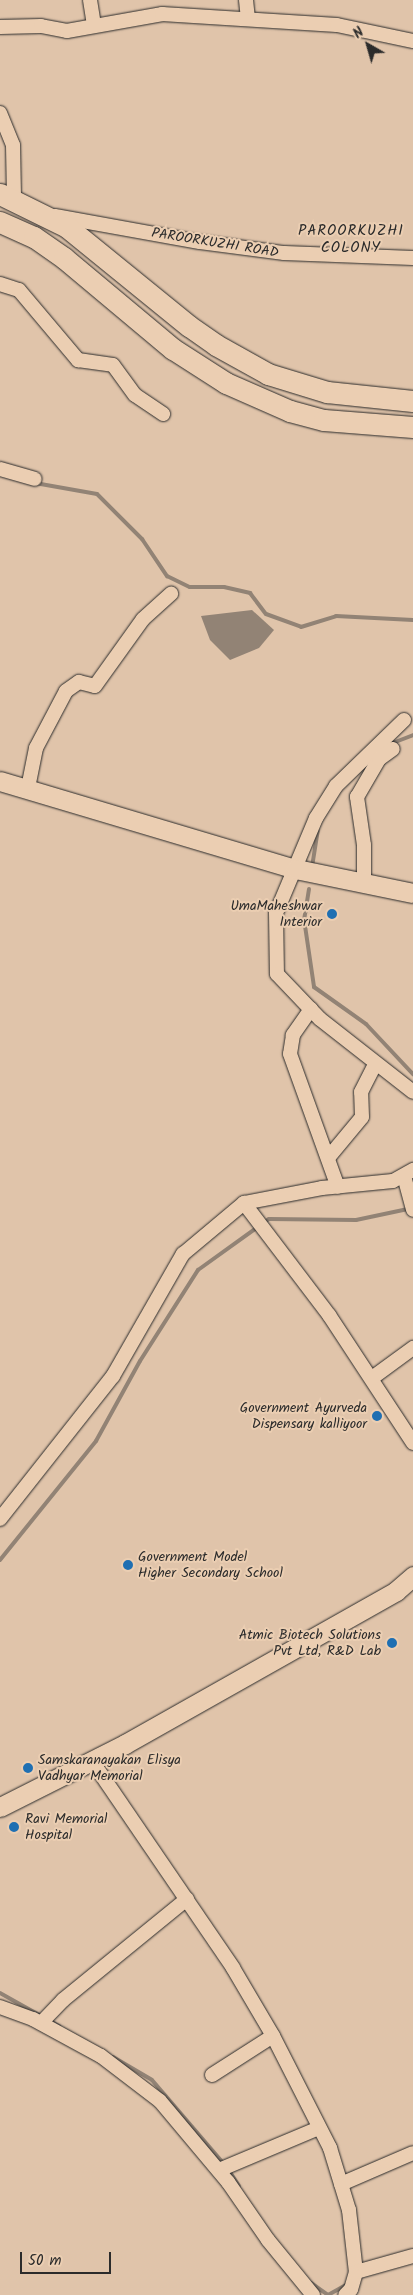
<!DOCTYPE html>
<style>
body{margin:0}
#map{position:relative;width:413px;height:2295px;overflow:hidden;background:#e0c4aa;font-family:Kalam,sans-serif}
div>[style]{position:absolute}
.water>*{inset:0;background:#928375}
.stream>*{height:4px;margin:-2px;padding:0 2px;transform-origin:2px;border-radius:2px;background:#928375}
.roads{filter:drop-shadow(0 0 1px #2b2b2b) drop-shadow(0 0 1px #2b2b2b)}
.minor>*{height:14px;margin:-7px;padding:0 7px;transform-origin:7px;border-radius:7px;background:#ebceb2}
.secondary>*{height:19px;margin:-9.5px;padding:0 9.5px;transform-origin:9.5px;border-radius:9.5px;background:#ebceb2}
.primary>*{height:21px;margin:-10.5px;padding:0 10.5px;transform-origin:10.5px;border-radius:10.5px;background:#ebceb2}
.dots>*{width:14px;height:14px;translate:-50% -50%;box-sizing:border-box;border:2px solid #ebceb2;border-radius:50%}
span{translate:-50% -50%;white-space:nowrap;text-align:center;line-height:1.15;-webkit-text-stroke:4px #ebceb2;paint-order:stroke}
.street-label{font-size:14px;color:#2b2b2b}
.poi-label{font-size:14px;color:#2b2b2b}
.right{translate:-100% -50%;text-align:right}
.left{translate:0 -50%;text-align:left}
.neighbourhood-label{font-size:15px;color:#2b2b2b;letter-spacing:1px}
.north{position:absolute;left:343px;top:20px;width:50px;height:50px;-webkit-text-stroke:4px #ebceb2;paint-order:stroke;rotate:322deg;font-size:14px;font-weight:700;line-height:20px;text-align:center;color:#2b2b2b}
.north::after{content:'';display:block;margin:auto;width:18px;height:22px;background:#2b2b2b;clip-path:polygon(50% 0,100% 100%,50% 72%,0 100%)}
.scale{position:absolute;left:20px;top:2252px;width:91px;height:22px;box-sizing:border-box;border:2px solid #2b2b2b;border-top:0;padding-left:6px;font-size:15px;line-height:18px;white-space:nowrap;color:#2b2b2b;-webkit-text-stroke:4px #ebceb2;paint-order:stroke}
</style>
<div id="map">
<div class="water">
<i style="clip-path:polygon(252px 610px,274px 630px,259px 648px,230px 660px,210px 640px,201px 616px)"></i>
</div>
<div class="stream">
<i style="left:35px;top:483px;width:63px;rotate:10.1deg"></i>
<i style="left:97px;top:494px;width:64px;rotate:45deg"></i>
<i style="left:142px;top:539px;width:45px;rotate:56deg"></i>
<i style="left:167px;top:576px;width:25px;rotate:26deg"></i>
<i style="left:190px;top:587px;width:34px"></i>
<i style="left:224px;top:587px;width:27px;rotate:13deg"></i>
<i style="left:250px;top:593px;width:26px;rotate:53deg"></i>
<i style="left:266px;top:614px;width:37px;rotate:20deg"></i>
<i style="left:301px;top:627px;width:37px;rotate:-17deg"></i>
<i style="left:336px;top:616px;width:77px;rotate:3deg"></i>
<i style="left:390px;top:744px;width:25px;rotate:-21deg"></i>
<i style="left:312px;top:867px;width:37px;rotate:-81deg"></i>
<i style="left:309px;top:889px;width:30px;rotate:99deg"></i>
<i style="left:304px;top:919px;width:69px;rotate:81.6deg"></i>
<i style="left:314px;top:987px;width:64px;rotate:35.4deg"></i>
<i style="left:366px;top:1024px;width:69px;rotate:46.8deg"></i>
<i style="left:0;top:1560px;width:153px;rotate:-51.1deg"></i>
<i style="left:96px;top:1441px;width:91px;rotate:-61.2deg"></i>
<i style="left:140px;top:1361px;width:108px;rotate:-57.5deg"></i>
<i style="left:198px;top:1270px;width:87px;rotate:-35.7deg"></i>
<i style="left:269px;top:1219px;width:87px;rotate:0.7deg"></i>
<i style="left:356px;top:1220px;width:53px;rotate:-11.9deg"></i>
<i style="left:0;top:1993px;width:68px;rotate:29.2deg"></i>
<i style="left:113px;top:2057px;width:45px;rotate:30.5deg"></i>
<i style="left:152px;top:2080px;width:111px;rotate:49.4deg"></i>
<i style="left:228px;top:2169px;width:20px;rotate:57deg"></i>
<i style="left:311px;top:2283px;width:21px;rotate:35deg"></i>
<i style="left:328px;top:2295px;width:23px;rotate:-29deg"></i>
</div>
<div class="roads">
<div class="minor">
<i style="left:90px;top:0;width:26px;rotate:81deg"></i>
<i style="left:246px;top:0;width:19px;rotate:84deg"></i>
<i style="left:0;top:27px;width:41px;rotate:-1.4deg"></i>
<i style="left:41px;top:26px;width:26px;rotate:11deg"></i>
<i style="left:67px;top:31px;width:97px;rotate:-10.1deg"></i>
<i style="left:162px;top:14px;width:175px;rotate:3.6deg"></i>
<i style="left:337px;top:25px;width:78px;rotate:11.9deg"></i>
<i style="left:0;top:113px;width:35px;rotate:68deg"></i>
<i style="left:13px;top:145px;width:53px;rotate:88.9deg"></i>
<i style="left:55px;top:216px;width:147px;rotate:10.2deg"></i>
<i style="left:200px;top:242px;width:85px;rotate:7.5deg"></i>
<i style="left:284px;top:253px;width:129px;rotate:2.2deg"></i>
<i style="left:0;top:284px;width:20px;rotate:18deg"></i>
<i style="left:19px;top:290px;width:92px;rotate:49.9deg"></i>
<i style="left:78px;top:360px;width:35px;rotate:8deg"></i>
<i style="left:113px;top:365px;width:37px;rotate:54deg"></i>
<i style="left:135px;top:395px;width:34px;rotate:34deg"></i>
<i style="left:0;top:469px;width:36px;rotate:16deg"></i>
<i style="left:404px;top:720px;width:95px;rotate:135.9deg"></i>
<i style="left:336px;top:786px;width:38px;rotate:122deg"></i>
<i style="left:316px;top:818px;width:103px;rotate:112.8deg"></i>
<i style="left:276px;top:913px;width:61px;rotate:89.1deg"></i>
<i style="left:277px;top:974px;width:62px;rotate:46.3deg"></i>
<i style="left:320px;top:1019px;width:118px;rotate:38.1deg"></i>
<i style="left:28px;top:788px;width:41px;rotate:-78.7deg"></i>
<i style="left:36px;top:748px;width:64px;rotate:-62.2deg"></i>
<i style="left:66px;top:691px;width:16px;rotate:-35deg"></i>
<i style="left:79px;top:682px;width:16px;rotate:14deg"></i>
<i style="left:95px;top:686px;width:82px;rotate:-54.4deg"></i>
<i style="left:143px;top:619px;width:38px;rotate:-42deg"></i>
<i style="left:364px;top:882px;width:37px;rotate:-90deg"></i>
<i style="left:364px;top:845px;width:49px;rotate:-98.3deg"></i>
<i style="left:357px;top:797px;width:44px;rotate:-59.9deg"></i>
<i style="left:379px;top:759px;width:17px;rotate:-36deg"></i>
<i style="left:311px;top:1009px;width:32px;rotate:125deg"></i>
<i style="left:293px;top:1035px;width:19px;rotate:99deg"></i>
<i style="left:290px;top:1054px;width:141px;rotate:70.2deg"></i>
<i style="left:328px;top:1158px;width:53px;rotate:-50.3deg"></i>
<i style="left:362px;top:1117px;width:25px;rotate:-92deg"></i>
<i style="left:361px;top:1092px;width:30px;rotate:-63deg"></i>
<i style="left:404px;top:1176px;width:35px;rotate:75deg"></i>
<i style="left:244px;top:1203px;width:141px;rotate:52.8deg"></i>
<i style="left:329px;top:1315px;width:153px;rotate:56.7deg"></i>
<i style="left:372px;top:1378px;width:51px;rotate:-36.2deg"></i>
<i style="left:0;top:1519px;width:182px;rotate:-51.7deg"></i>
<i style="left:113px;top:1376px;width:141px;rotate:-60.2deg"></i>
<i style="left:183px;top:1254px;width:80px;rotate:-39.9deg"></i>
<i style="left:244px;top:1203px;width:79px;rotate:-10.9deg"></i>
<i style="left:322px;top:1188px;width:71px;rotate:-5.6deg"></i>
<i style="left:393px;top:1181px;width:23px;rotate:-29deg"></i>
<i style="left:92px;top:1761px;width:250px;rotate:55.7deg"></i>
<i style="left:233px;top:1968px;width:79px;rotate:59.5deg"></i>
<i style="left:273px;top:2036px;width:126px;rotate:63deg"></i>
<i style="left:330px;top:2148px;width:65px;rotate:73deg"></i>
<i style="left:349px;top:2210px;width:62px;rotate:83.6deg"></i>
<i style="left:356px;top:2272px;width:18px;rotate:106deg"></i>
<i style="left:351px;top:2289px;width:8px;rotate:135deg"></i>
<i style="left:0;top:2007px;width:35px;rotate:20deg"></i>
<i style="left:33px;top:2019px;width:77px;rotate:28.6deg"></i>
<i style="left:101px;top:2056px;width:74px;rotate:37.3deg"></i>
<i style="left:160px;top:2101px;width:106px;rotate:50deg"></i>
<i style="left:228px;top:2182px;width:70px;rotate:55.4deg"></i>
<i style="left:268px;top:2240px;width:71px;rotate:50.7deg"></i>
<i style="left:41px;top:2023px;width:32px;rotate:-46deg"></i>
<i style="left:63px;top:2000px;width:160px;rotate:-39.2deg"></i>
<i style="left:212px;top:2075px;width:72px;rotate:-32.6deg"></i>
<i style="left:219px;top:2170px;width:108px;rotate:-22.8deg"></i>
<i style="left:341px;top:2184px;width:78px;rotate:-23.3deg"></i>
<i style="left:356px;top:2272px;width:59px;rotate:-15.7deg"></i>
</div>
<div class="secondary">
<i style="left:0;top:781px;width:309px;rotate:16.6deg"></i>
<i style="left:296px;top:869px;width:119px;rotate:11.6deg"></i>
<i style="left:0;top:1807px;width:140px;rotate:-26.7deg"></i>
<i style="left:125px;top:1744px;width:311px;rotate:-29.4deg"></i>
<i style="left:396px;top:1591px;width:23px;rotate:-41deg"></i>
</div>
<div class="primary">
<i style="left:0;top:194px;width:75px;rotate:26.2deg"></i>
<i style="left:67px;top:227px;width:157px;rotate:39.1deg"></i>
<i style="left:189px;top:326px;width:33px;rotate:35deg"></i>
<i style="left:216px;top:345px;width:60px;rotate:29.1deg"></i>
<i style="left:268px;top:374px;width:62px;rotate:17deg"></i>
<i style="left:327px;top:392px;width:86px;rotate:6deg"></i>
<i style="left:0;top:222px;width:37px;rotate:24deg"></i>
<i style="left:34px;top:237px;width:37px;rotate:35deg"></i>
<i style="left:64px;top:258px;width:142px;rotate:39.9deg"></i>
<i style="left:173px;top:349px;width:63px;rotate:32.7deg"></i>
<i style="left:226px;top:383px;width:70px;rotate:23.6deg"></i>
<i style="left:290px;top:411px;width:35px;rotate:15deg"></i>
<i style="left:324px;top:420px;width:89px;rotate:4.5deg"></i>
</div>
</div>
<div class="dots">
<i style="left:332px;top:914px;background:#1f6fb2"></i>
<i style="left:377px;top:1416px;background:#1f6fb2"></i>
<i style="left:128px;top:1565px;background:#1f6fb2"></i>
<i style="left:392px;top:1643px;background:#1f6fb2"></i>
<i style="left:28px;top:1768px;background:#1f6fb2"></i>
<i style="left:14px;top:1827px;background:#1f6fb2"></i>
</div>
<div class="street-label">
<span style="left:215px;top:243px;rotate:9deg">PAROORKUZHI ROAD</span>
</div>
<div class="poi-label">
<span class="right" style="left:322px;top:914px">UmaMaheshwar<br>Interior</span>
<span class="right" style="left:367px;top:1416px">Government Ayurveda<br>Dispensary kalliyoor</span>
<span class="left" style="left:138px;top:1565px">Government Model<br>Higher Secondary School</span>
<span class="right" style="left:381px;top:1643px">Atmic Biotech Solutions<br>Pvt Ltd, R&amp;D Lab</span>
<span class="left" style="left:38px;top:1768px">Samskaranayakan Elisya<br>Vadhyar Memorial</span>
<span class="left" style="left:25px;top:1827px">Ravi Memorial<br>Hospital</span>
</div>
<div class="neighbourhood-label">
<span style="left:351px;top:240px">PAROORKUZHI<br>COLONY</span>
</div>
<div class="north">N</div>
<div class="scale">50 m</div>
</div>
